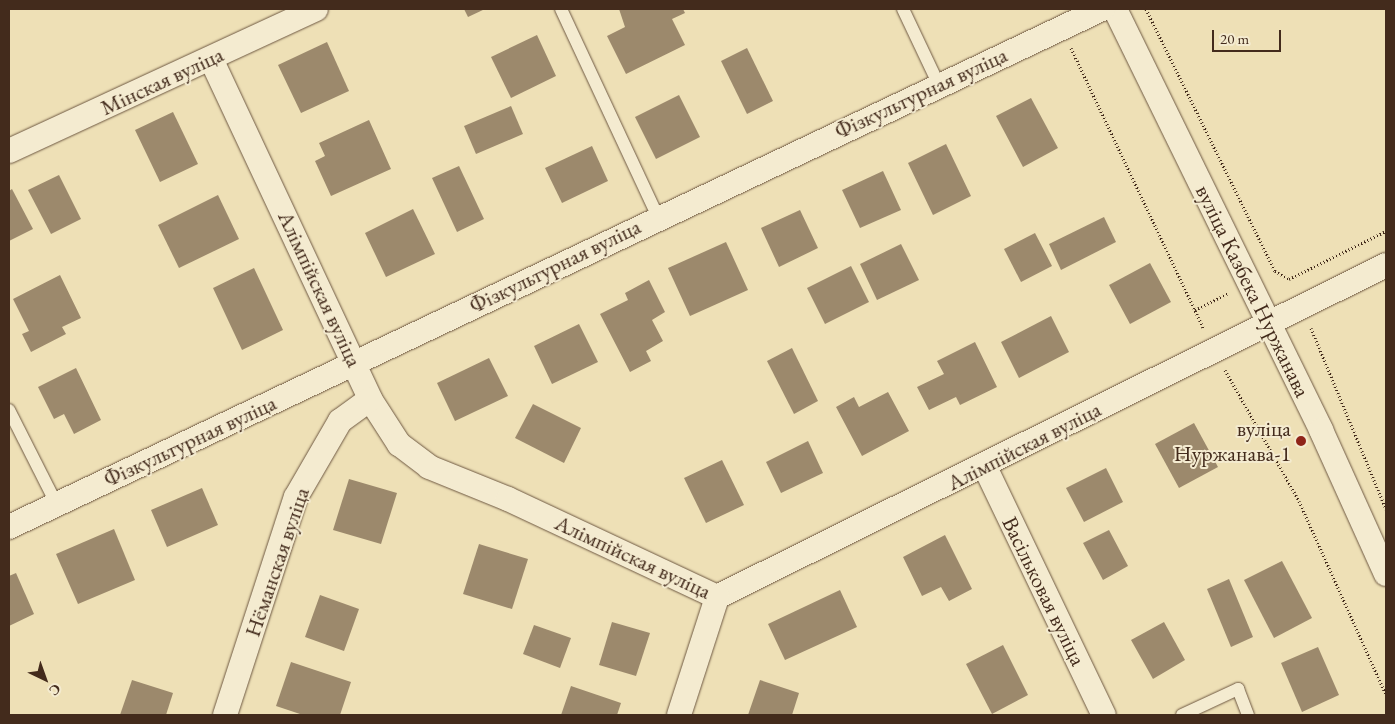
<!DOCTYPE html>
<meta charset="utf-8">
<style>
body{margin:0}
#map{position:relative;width:1395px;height:724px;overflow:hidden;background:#eee0b6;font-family:"EB Garamond",serif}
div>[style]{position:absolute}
.building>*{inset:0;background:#9c896c}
.path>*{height:3px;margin-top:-1.5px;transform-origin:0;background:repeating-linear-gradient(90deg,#432b1c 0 1px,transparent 0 3.5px)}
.roads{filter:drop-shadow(0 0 1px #6e5842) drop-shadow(0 0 1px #6e5842)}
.service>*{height:12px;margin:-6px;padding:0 6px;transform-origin:6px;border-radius:6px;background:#f4ebd0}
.minor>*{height:24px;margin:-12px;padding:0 12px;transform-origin:12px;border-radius:12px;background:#f4ebd0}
.dots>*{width:14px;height:14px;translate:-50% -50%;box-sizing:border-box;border:2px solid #f4ebd0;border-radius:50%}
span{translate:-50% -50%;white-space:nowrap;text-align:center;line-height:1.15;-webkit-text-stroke:4px #f4ebd0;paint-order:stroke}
.street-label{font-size:22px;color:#432b1c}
.poi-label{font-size:22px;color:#432b1c}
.right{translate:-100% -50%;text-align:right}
.frame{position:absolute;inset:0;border:10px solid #432b1c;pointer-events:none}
.north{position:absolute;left:20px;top:654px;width:50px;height:50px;-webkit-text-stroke:4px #f4ebd0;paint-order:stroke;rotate:138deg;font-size:14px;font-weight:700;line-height:20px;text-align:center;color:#432b1c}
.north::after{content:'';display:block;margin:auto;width:18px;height:22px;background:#432b1c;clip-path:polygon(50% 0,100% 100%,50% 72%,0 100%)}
.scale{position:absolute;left:1212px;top:30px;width:69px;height:22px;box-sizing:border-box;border:2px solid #432b1c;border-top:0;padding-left:6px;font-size:15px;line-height:18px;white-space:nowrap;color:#432b1c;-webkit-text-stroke:4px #f4ebd0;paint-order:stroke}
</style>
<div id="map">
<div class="building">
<i style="clip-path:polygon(464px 9px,485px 9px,468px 17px)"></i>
<i style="clip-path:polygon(619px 9px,683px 9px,685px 13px,672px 19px,685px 45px,626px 74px,607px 36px,625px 27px)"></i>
<i style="clip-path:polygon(537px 35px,556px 76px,511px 98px,491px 57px)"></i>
<i style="clip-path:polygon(327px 42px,349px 91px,301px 113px,278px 65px)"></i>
<i style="clip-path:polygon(747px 48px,773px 101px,747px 114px,721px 61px)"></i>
<i style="clip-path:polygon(679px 95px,700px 137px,656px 159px,635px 117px)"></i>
<i style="clip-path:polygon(1031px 98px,1058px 148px,1023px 167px,996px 116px)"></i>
<i style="clip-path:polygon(511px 106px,523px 134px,476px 154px,464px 126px)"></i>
<i style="clip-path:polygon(173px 112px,198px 164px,160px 182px,135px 130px)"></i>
<i style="clip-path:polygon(369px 120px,391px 169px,331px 196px,315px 161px,325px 156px,319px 143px)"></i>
<i style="clip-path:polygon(946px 144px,971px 196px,933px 215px,908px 163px)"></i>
<i style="clip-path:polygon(592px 146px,608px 181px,562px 203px,545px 168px)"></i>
<i style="clip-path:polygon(459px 166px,484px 219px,457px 232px,432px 178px)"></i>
<i style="clip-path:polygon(883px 171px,901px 210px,860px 228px,842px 190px)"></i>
<i style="clip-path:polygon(59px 175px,81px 219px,51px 234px,28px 190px)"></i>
<i style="clip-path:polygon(12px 189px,33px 229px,9px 241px,9px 191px)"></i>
<i style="clip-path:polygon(218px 195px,239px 239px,179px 268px,158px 225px)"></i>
<i style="clip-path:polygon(413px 209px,435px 254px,386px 277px,365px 233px)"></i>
<i style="clip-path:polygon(800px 210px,818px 248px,779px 267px,761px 228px)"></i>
<i style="clip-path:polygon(1104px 217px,1116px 242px,1061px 270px,1049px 244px)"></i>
<i style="clip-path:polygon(1035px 233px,1052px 266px,1021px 282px,1004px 249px)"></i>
<i style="clip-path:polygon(726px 242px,748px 290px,690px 316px,668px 268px)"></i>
<i style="clip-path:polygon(901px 244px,919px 280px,877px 300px,860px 264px)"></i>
<i style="clip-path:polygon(1150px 263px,1171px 302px,1130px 324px,1109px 285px)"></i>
<i style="clip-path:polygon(851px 266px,869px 302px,825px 324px,807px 288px)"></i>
<i style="clip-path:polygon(254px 268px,283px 330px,242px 350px,213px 288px)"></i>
<i style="clip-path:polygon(60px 275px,81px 318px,62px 327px,66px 334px,31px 352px,22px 334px,29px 331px,13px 299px)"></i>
<i style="clip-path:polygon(649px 280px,665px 312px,652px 320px,663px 341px,646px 351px,651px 361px,630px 372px,600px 314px,628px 300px,625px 293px)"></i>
<i style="clip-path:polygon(1051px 316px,1069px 352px,1019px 378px,1001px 342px)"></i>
<i style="clip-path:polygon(579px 324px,598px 362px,552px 384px,534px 346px)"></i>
<i style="clip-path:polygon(975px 342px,997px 387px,960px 405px,956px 397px,929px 410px,917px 387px,944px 374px,937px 361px)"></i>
<i style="clip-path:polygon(792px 348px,818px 401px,794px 414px,767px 361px)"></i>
<i style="clip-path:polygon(489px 358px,508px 396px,455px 421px,437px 383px)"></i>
<i style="clip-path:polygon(76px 368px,101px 420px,74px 434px,64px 414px,54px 419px,38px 387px)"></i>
<i style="clip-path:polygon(888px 392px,909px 431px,862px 456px,836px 407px,854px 397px,859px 407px)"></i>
<i style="clip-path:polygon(533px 404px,581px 428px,564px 463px,515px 438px)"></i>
<i style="clip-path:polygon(1194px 423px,1218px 467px,1179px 488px,1155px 444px)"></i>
<i style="clip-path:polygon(808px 441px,823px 473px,781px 493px,766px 462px)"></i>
<i style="clip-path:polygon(722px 460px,744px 505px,706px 523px,684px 478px)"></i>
<i style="clip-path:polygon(1106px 468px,1123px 502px,1084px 522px,1066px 488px)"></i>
<i style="clip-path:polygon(349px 479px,397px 493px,381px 544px,333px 530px)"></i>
<i style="clip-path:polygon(202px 488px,218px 525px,167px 547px,151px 510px)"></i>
<i style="clip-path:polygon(114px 529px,135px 580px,78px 604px,56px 554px)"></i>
<i style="clip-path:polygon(1109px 530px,1128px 566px,1103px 580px,1083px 543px)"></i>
<i style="clip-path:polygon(945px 535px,972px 589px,949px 601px,941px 587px,922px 596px,903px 557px)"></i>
<i style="clip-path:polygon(479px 544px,528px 559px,512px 609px,463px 594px)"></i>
<i style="clip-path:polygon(1282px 561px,1312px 618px,1274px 638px,1244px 580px)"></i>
<i style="clip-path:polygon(16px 573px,34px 614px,9px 626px,9px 576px)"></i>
<i style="clip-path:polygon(1229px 579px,1253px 637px,1231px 647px,1207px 589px)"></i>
<i style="clip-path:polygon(840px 590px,857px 627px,785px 660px,768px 624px)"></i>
<i style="clip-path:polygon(320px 595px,359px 609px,344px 651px,305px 637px)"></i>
<i style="clip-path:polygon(612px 622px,650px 633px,636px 676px,599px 665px)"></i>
<i style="clip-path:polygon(1164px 622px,1185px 660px,1153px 679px,1131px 640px)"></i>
<i style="clip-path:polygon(534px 625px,571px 638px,560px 668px,523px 654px)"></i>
<i style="clip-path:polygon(1003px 645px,1028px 695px,992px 714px,966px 664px)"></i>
<i style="clip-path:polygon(1318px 647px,1339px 695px,1302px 712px,1281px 663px)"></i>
<i style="clip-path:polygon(291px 662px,351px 682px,340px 715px,303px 715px,276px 706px)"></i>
<i style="clip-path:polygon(132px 680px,173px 693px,166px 715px,120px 715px)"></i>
<i style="clip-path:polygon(760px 680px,799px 693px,792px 715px,748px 715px)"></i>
<i style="clip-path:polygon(571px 686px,621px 703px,617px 715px,561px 715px)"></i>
</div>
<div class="path">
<i style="left:1146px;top:9px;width:292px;rotate:63.8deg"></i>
<i style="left:1275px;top:271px;width:16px;rotate:30deg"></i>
<i style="left:1289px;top:279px;width:108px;rotate:-26.3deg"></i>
<i style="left:1071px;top:48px;width:311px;rotate:64.7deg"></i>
<i style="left:1195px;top:310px;width:38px;rotate:-27deg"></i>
<i style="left:1311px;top:328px;width:196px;rotate:67.5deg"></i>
<i style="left:1225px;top:370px;width:150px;rotate:60.5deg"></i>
<i style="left:1299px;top:501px;width:213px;rotate:65.8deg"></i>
</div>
<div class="roads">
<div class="service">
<i style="left:561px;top:9px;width:230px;rotate:65deg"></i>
<i style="left:903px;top:9px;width:84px;rotate:64.7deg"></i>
<i style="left:9px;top:410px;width:106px;rotate:63.2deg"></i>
<i style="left:1182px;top:715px;width:62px;rotate:-24.9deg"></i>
<i style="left:1238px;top:689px;width:28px;rotate:69deg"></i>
</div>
<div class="minor">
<i style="left:1115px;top:9px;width:469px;rotate:63.9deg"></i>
<i style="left:1321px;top:430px;width:158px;rotate:65.7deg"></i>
<i style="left:211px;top:59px;width:375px;rotate:64.9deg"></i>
<i style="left:370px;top:399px;width:54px;rotate:57.2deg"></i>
<i style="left:399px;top:444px;width:38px;rotate:37deg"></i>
<i style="left:429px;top:467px;width:85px;rotate:22.1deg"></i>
<i style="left:508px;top:499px;width:231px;rotate:25.1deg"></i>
<i style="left:717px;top:597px;width:747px;rotate:-26.39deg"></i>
<i style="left:9px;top:151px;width:338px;rotate:-24.8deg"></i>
<i style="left:985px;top:467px;width:275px;rotate:64.4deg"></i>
<i style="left:9px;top:527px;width:1210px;rotate:-25.36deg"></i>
<i style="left:225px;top:715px;width:229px;rotate:-72deg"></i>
<i style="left:296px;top:497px;width:88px;rotate:-59.9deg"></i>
<i style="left:340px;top:421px;width:37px;rotate:-36deg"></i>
<i style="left:679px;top:715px;width:124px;rotate:-72.1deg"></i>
</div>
</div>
<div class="dots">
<i style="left:1301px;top:441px;background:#8f2418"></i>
</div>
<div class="street-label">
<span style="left:162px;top:81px;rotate:-25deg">Мінская вуліца</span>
<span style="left:921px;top:93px;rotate:-25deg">Фізкультурная вуліца</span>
<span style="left:555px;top:266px;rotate:-26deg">Фізкультурная вуліца</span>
<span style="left:320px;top:289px;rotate:65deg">Алімпійская вуліца</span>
<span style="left:1253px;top:291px;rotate:64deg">вуліца Казбека Нуржанава</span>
<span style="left:190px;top:441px;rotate:-25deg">Фізкультурная вуліца</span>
<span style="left:1024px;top:446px;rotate:-27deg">Алімпійская вуліца</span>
<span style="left:633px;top:557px;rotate:25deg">Алімпійская вуліца</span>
<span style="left:277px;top:562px;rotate:-71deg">Нёманская вуліца</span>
<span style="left:1044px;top:591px;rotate:64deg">Васільковая вуліца</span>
</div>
<div class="poi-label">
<span class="right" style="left:1291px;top:441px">вуліца<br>Нуржанава-1</span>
</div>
<div class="frame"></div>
<div class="north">С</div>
<div class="scale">20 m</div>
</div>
